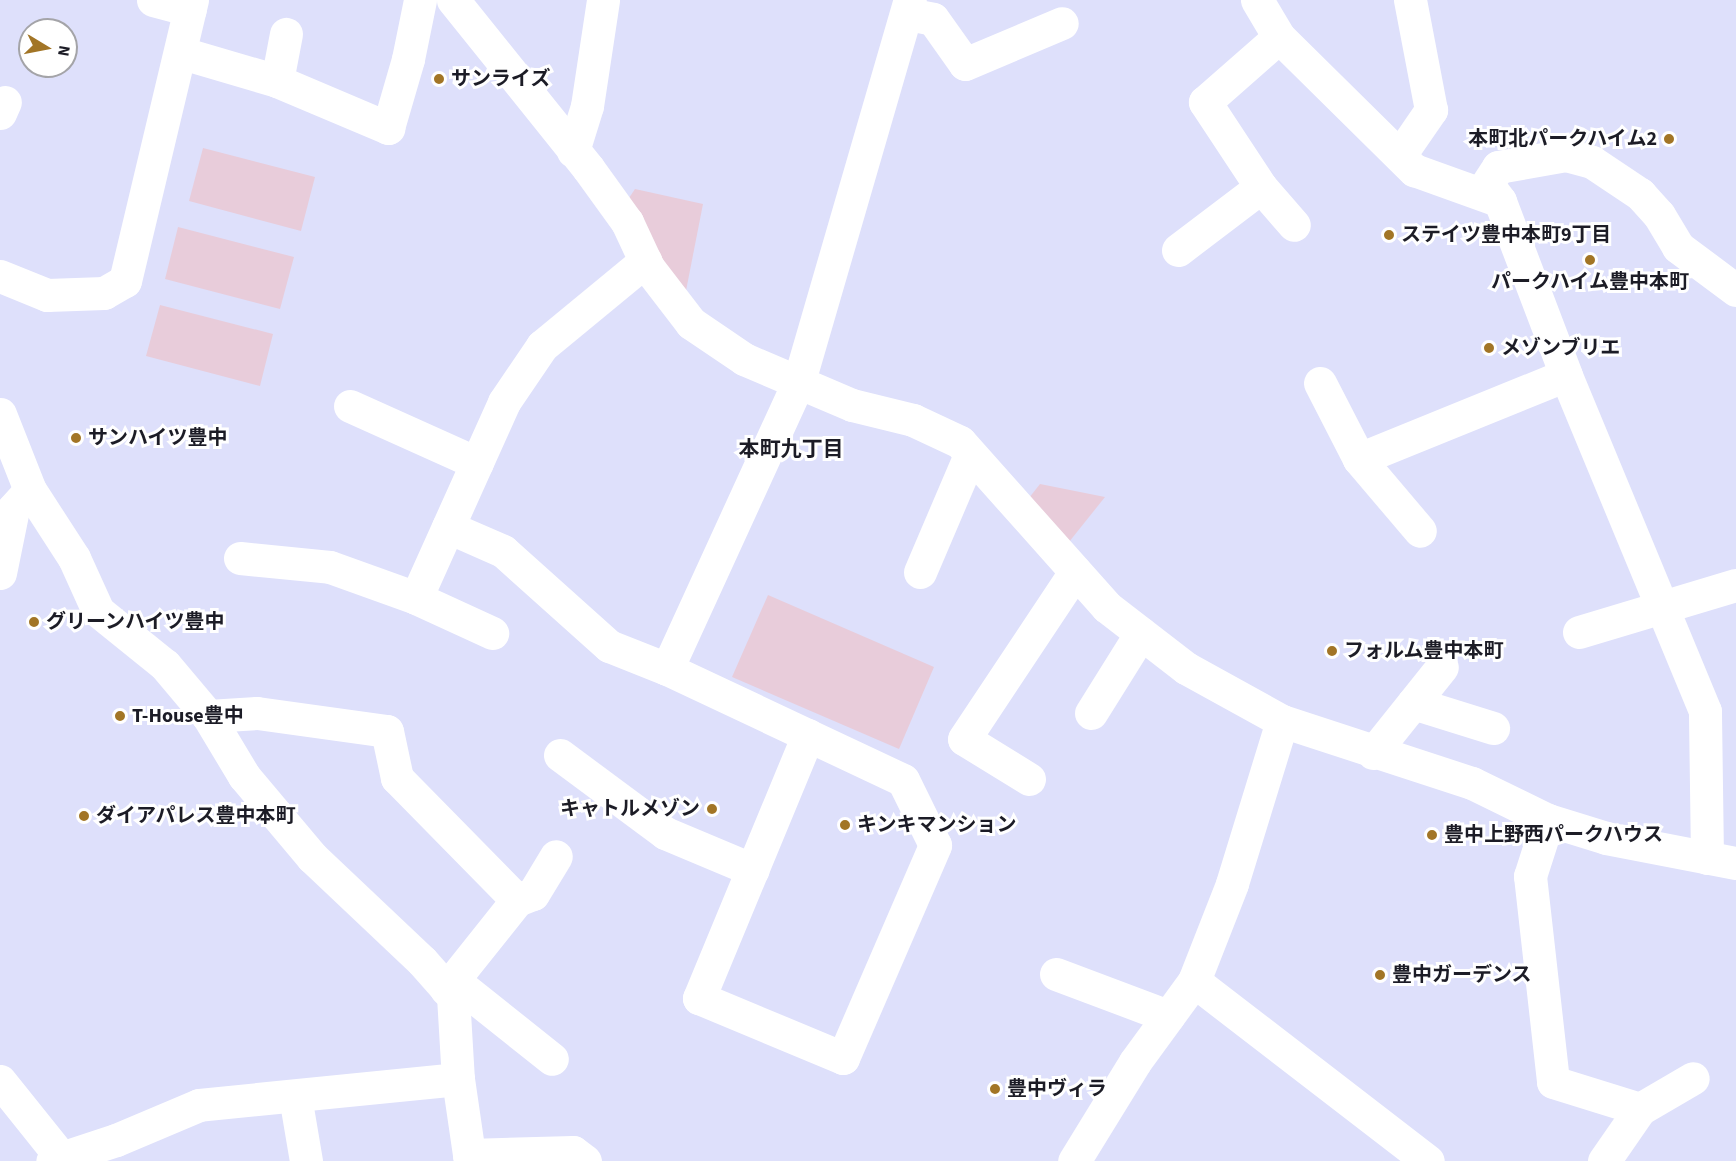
<!DOCTYPE html>
<meta charset="utf-8">
<style>
body{margin:0}
#map{position:relative;width:1736px;height:1161px;overflow:hidden;background:#dee0fb;font-family:"Source Sans 3","Noto Sans JP",sans-serif}
div>[style]{position:absolute}
.green>*{inset:0;background:#e8ccda}
.minor>*{height:33px;margin:-16.5px;padding:0 16.5px;transform-origin:16.5px;border-radius:16.5px;background:#fff}
.dots>*{width:16px;height:16px;translate:-50% -50%;box-sizing:border-box;border:3px solid #fff;border-radius:50%}
span{translate:-50% -50%;white-space:nowrap;text-align:center;line-height:1.15;-webkit-text-stroke:6px #fff;paint-order:stroke}
.poi-label{font-size:20px;color:#1c1c26;font-weight:700}
.left{translate:0 -50%;text-align:left}
.right{translate:-100% -50%;text-align:right}
.neighbourhood-label{font-size:21px;color:#1c1c26;font-weight:700}
.north{position:absolute;left:18px;top:18px;width:60px;height:60px;box-sizing:border-box;background:#fff;border:2px solid #a4a4a8;border-radius:50%;rotate:100deg;font-size:16px;font-weight:700;line-height:24px;text-align:center;color:#1c1c26}
.north::after{content:'';display:block;margin:auto;width:21px;height:27px;background:#a27526;clip-path:polygon(50% 0,100% 100%,50% 72%,0 100%)}
</style>
<div id="map">
<div class="green">
<i style="clip-path:polygon(203px 148px,315px 177px,301px 231px,189px 201px)"></i>
<i style="clip-path:polygon(635px 189px,703px 204px,684px 301px,625px 204px)"></i>
<i style="clip-path:polygon(178px 227px,294px 257px,280px 309px,165px 279px)"></i>
<i style="clip-path:polygon(160px 305px,273px 334px,260px 386px,146px 356px)"></i>
<i style="clip-path:polygon(1040px 484px,1105px 497px,1065px 547px,1025px 503px)"></i>
<i style="clip-path:polygon(768px 595px,934px 667px,899px 749px,732px 677px)"></i>
</div>
<div class="minor">
<i style="left:153px;top:0;width:38px;rotate:15deg"></i>
<i style="left:453px;top:0;width:216px;rotate:51.2deg"></i>
<i style="left:588px;top:168px;width:67px;rotate:54.2deg"></i>
<i style="left:627px;top:222px;width:50px;rotate:65deg"></i>
<i style="left:648px;top:267px;width:71px;rotate:52.5deg"></i>
<i style="left:691px;top:323px;width:64px;rotate:34.2deg"></i>
<i style="left:744px;top:359px;width:117px;rotate:23.1deg"></i>
<i style="left:852px;top:405px;width:63px;rotate:13.8deg"></i>
<i style="left:913px;top:420px;width:52px;rotate:25.1deg"></i>
<i style="left:960px;top:442px;width:221px;rotate:48.3deg"></i>
<i style="left:1107px;top:607px;width:100px;rotate:37.7deg"></i>
<i style="left:1186px;top:668px;width:110px;rotate:28.9deg"></i>
<i style="left:1282px;top:721px;width:170px;rotate:107.1deg"></i>
<i style="left:1232px;top:884px;width:104px;rotate:111.4deg"></i>
<i style="left:1194px;top:981px;width:100px;rotate:126.1deg"></i>
<i style="left:1135px;top:1062px;width:116px;rotate:121.6deg"></i>
<i style="left:1257px;top:0;width:43px;rotate:59.3deg"></i>
<i style="left:1279px;top:37px;width:190px;rotate:44.6deg"></i>
<i style="left:1414px;top:170px;width:91px;rotate:19.8deg"></i>
<i style="left:908px;top:14px;width:25px;rotate:11deg"></i>
<i style="left:933px;top:19px;width:55px;rotate:54.6deg"></i>
<i style="left:965px;top:64px;width:105px;rotate:-22.9deg"></i>
<i style="left:182px;top:53px;width:99px;rotate:16.4deg"></i>
<i style="left:277px;top:81px;width:121px;rotate:22.9deg"></i>
<i style="left:388px;top:128px;width:72px;rotate:-73.8deg"></i>
<i style="left:408px;top:59px;width:60px;rotate:-78.5deg"></i>
<i style="left:277px;top:81px;width:48px;rotate:-79.2deg"></i>
<i style="left:0;top:113px;width:12px;rotate:-66deg"></i>
<i style="left:573px;top:151px;width:47px;rotate:-72.7deg"></i>
<i style="left:587px;top:106px;width:107px;rotate:-81.4deg"></i>
<i style="left:1400px;top:155px;width:55px;rotate:-55.4deg"></i>
<i style="left:1431px;top:110px;width:112px;rotate:-100.8deg"></i>
<i style="left:1261px;top:187px;width:50px;rotate:49deg"></i>
<i style="left:1178px;top:250px;width:104px;rotate:-37.2deg"></i>
<i style="left:1261px;top:187px;width:102px;rotate:-123.4deg"></i>
<i style="left:1205px;top:102px;width:98px;rotate:-41.3deg"></i>
<i style="left:0;top:276px;width:51px;rotate:22deg"></i>
<i style="left:47px;top:295px;width:57px;rotate:-2deg"></i>
<i style="left:104px;top:293px;width:24px;rotate:-30deg"></i>
<i style="left:125px;top:281px;width:289px;rotate:-76.6deg"></i>
<i style="left:1320px;top:383px;width:85px;rotate:62.8deg"></i>
<i style="left:1359px;top:459px;width:94px;rotate:49.7deg"></i>
<i style="left:350px;top:406px;width:139px;rotate:24.2deg"></i>
<i style="left:0;top:414px;width:82px;rotate:68.5deg"></i>
<i style="left:30px;top:490px;width:81px;rotate:57.1deg"></i>
<i style="left:74px;top:558px;width:58px;rotate:65.6deg"></i>
<i style="left:98px;top:611px;width:86px;rotate:38.9deg"></i>
<i style="left:165px;top:665px;width:67px;rotate:49.9deg"></i>
<i style="left:208px;top:716px;width:70px;rotate:59deg"></i>
<i style="left:244px;top:776px;width:106px;rotate:50deg"></i>
<i style="left:312px;top:857px;width:151px;rotate:43.4deg"></i>
<i style="left:422px;top:961px;width:47px;rotate:48.5deg"></i>
<i style="left:453px;top:996px;width:83px;rotate:86.6deg"></i>
<i style="left:458px;top:1079px;width:260px;rotate:174.3deg"></i>
<i style="left:199px;top:1105px;width:90px;rotate:157.1deg"></i>
<i style="left:116px;top:1140px;width:67px;rotate:161.8deg"></i>
<i style="left:1359px;top:459px;width:223px;rotate:-22.1deg"></i>
<i style="left:448px;top:527px;width:60px;rotate:23.6deg"></i>
<i style="left:503px;top:551px;width:142px;rotate:41.9deg"></i>
<i style="left:609px;top:646px;width:62px;rotate:21.6deg"></i>
<i style="left:240px;top:558px;width:90px;rotate:5.7deg"></i>
<i style="left:330px;top:567px;width:91px;rotate:19.8deg"></i>
<i style="left:416px;top:598px;width:84px;rotate:24.7deg"></i>
<i style="left:920px;top:572px;width:127px;rotate:-66.9deg"></i>
<i style="left:0;top:573px;width:65px;rotate:-78.5deg"></i>
<i style="left:13px;top:509px;width:25px;rotate:-48deg"></i>
<i style="left:416px;top:598px;width:215px;rotate:-65.8deg"></i>
<i style="left:504px;top:402px;width:68px;rotate:-55.8deg"></i>
<i style="left:542px;top:346px;width:134px;rotate:-39.5deg"></i>
<i style="left:1579px;top:632px;width:164px;rotate:-16.7deg"></i>
<i style="left:1413px;top:703px;width:84px;rotate:17.4deg"></i>
<i style="left:1091px;top:713px;width:94px;rotate:-58deg"></i>
<i style="left:208px;top:716px;width:49px;rotate:-3.5deg"></i>
<i style="left:257px;top:713px;width:131px;rotate:7.9deg"></i>
<i style="left:387px;top:731px;width:48px;rotate:78deg"></i>
<i style="left:397px;top:778px;width:171px;rotate:45.5deg"></i>
<i style="left:1282px;top:721px;width:200px;rotate:18.1deg"></i>
<i style="left:1472px;top:783px;width:85px;rotate:26deg"></i>
<i style="left:1548px;top:820px;width:61px;rotate:17.2deg"></i>
<i style="left:1606px;top:838px;width:132px;rotate:10.9deg"></i>
<i style="left:808px;top:735px;width:285px;rotate:112.5deg"></i>
<i style="left:699px;top:998px;width:156px;rotate:22.6deg"></i>
<i style="left:843px;top:1058px;width:232px;rotate:-66.6deg"></i>
<i style="left:935px;top:845px;width:72px;rotate:-116.2deg"></i>
<i style="left:903px;top:780px;width:261px;rotate:-154.8deg"></i>
<i style="left:667px;top:669px;width:317px;rotate:-65.4deg"></i>
<i style="left:799px;top:381px;width:397px;rotate:-73.8deg"></i>
<i style="left:1373px;top:753px;width:110px;rotate:-51.3deg"></i>
<i style="left:560px;top:755px;width:131px;rotate:36.6deg"></i>
<i style="left:665px;top:833px;width:95px;rotate:22.8deg"></i>
<i style="left:1029px;top:779px;width:76px;rotate:-148.4deg"></i>
<i style="left:964px;top:739px;width:201px;rotate:-56.4deg"></i>
<i style="left:1548px;top:820px;width:59px;rotate:107.8deg"></i>
<i style="left:1530px;top:876px;width:207px;rotate:83.6deg"></i>
<i style="left:1553px;top:1082px;width:91px;rotate:17.2deg"></i>
<i style="left:1707px;top:858px;width:147px;rotate:-90.8deg"></i>
<i style="left:1705px;top:711px;width:364px;rotate:-112.5deg"></i>
<i style="left:1566px;top:375px;width:186px;rotate:-110.8deg"></i>
<i style="left:1500px;top:201px;width:21px;rotate:-127deg"></i>
<i style="left:1487px;top:184px;width:20px;rotate:-57deg"></i>
<i style="left:1498px;top:167px;width:69px;rotate:-10deg"></i>
<i style="left:1566px;top:155px;width:27px;rotate:15deg"></i>
<i style="left:1592px;top:162px;width:58px;rotate:33.7deg"></i>
<i style="left:1640px;top:194px;width:28px;rotate:48deg"></i>
<i style="left:1659px;top:215px;width:37px;rotate:59deg"></i>
<i style="left:1678px;top:247px;width:72px;rotate:36.6deg"></i>
<i style="left:1056px;top:974px;width:120px;rotate:20.6deg"></i>
<i style="left:454px;top:981px;width:125px;rotate:38.5deg"></i>
<i style="left:1194px;top:981px;width:295px;rotate:37.6deg"></i>
<i style="left:446px;top:989px;width:114px;rotate:-51.4deg"></i>
<i style="left:517px;top:900px;width:17px;rotate:-21deg"></i>
<i style="left:533px;top:894px;width:44px;rotate:-58.8deg"></i>
<i style="left:458px;top:1079px;width:83px;rotate:81.7deg"></i>
<i style="left:0;top:1081px;width:102px;rotate:51.3deg"></i>
<i style="left:295px;top:1096px;width:66px;rotate:80.4deg"></i>
<i style="left:469px;top:1155px;width:104px;rotate:-1.7deg"></i>
<i style="left:573px;top:1152px;width:15px;rotate:37deg"></i>
<i style="left:1604px;top:1161px;width:63px;rotate:-55.3deg"></i>
<i style="left:1640px;top:1109px;width:61px;rotate:-30.3deg"></i>
</div>
<div class="dots">
<i style="left:439px;top:79px;background:#a27526"></i>
<i style="left:1669px;top:139px;background:#a27526"></i>
<i style="left:1389px;top:235px;background:#a27526"></i>
<i style="left:1590px;top:260px;background:#a27526"></i>
<i style="left:1489px;top:348px;background:#a27526"></i>
<i style="left:76px;top:438px;background:#a27526"></i>
<i style="left:34px;top:622px;background:#a27526"></i>
<i style="left:1332px;top:651px;background:#a27526"></i>
<i style="left:120px;top:716px;background:#a27526"></i>
<i style="left:712px;top:809px;background:#a27526"></i>
<i style="left:84px;top:816px;background:#a27526"></i>
<i style="left:845px;top:825px;background:#a27526"></i>
<i style="left:1432px;top:835px;background:#a27526"></i>
<i style="left:1380px;top:975px;background:#a27526"></i>
<i style="left:995px;top:1089px;background:#a27526"></i>
</div>
<div class="poi-label">
<span class="left" style="left:451px;top:79px">サンライズ</span>
<span class="right" style="left:1657px;top:139px">本町北パークハイム2</span>
<span class="left" style="left:1401px;top:235px">ステイツ豊中本町9丁目</span>
<span style="left:1590px;top:282px">パークハイム豊中本町</span>
<span class="left" style="left:1501px;top:348px">メゾンブリエ</span>
<span class="left" style="left:88px;top:438px">サンハイツ豊中</span>
<span class="left" style="left:46px;top:622px">グリーンハイツ豊中</span>
<span class="left" style="left:1344px;top:651px">フォルム豊中本町</span>
<span class="left" style="left:132px;top:716px">T-House豊中</span>
<span class="right" style="left:700px;top:809px">キャトルメゾン</span>
<span class="left" style="left:96px;top:816px">ダイアパレス豊中本町</span>
<span class="left" style="left:857px;top:825px">キンキマンション</span>
<span class="left" style="left:1444px;top:835px">豊中上野西パークハウス</span>
<span class="left" style="left:1392px;top:975px">豊中ガーデンス</span>
<span class="left" style="left:1007px;top:1089px">豊中ヴィラ</span>
</div>
<div class="neighbourhood-label">
<span style="left:791px;top:449px">本町九丁目</span>
</div>
<div class="north">N</div>
</div>
